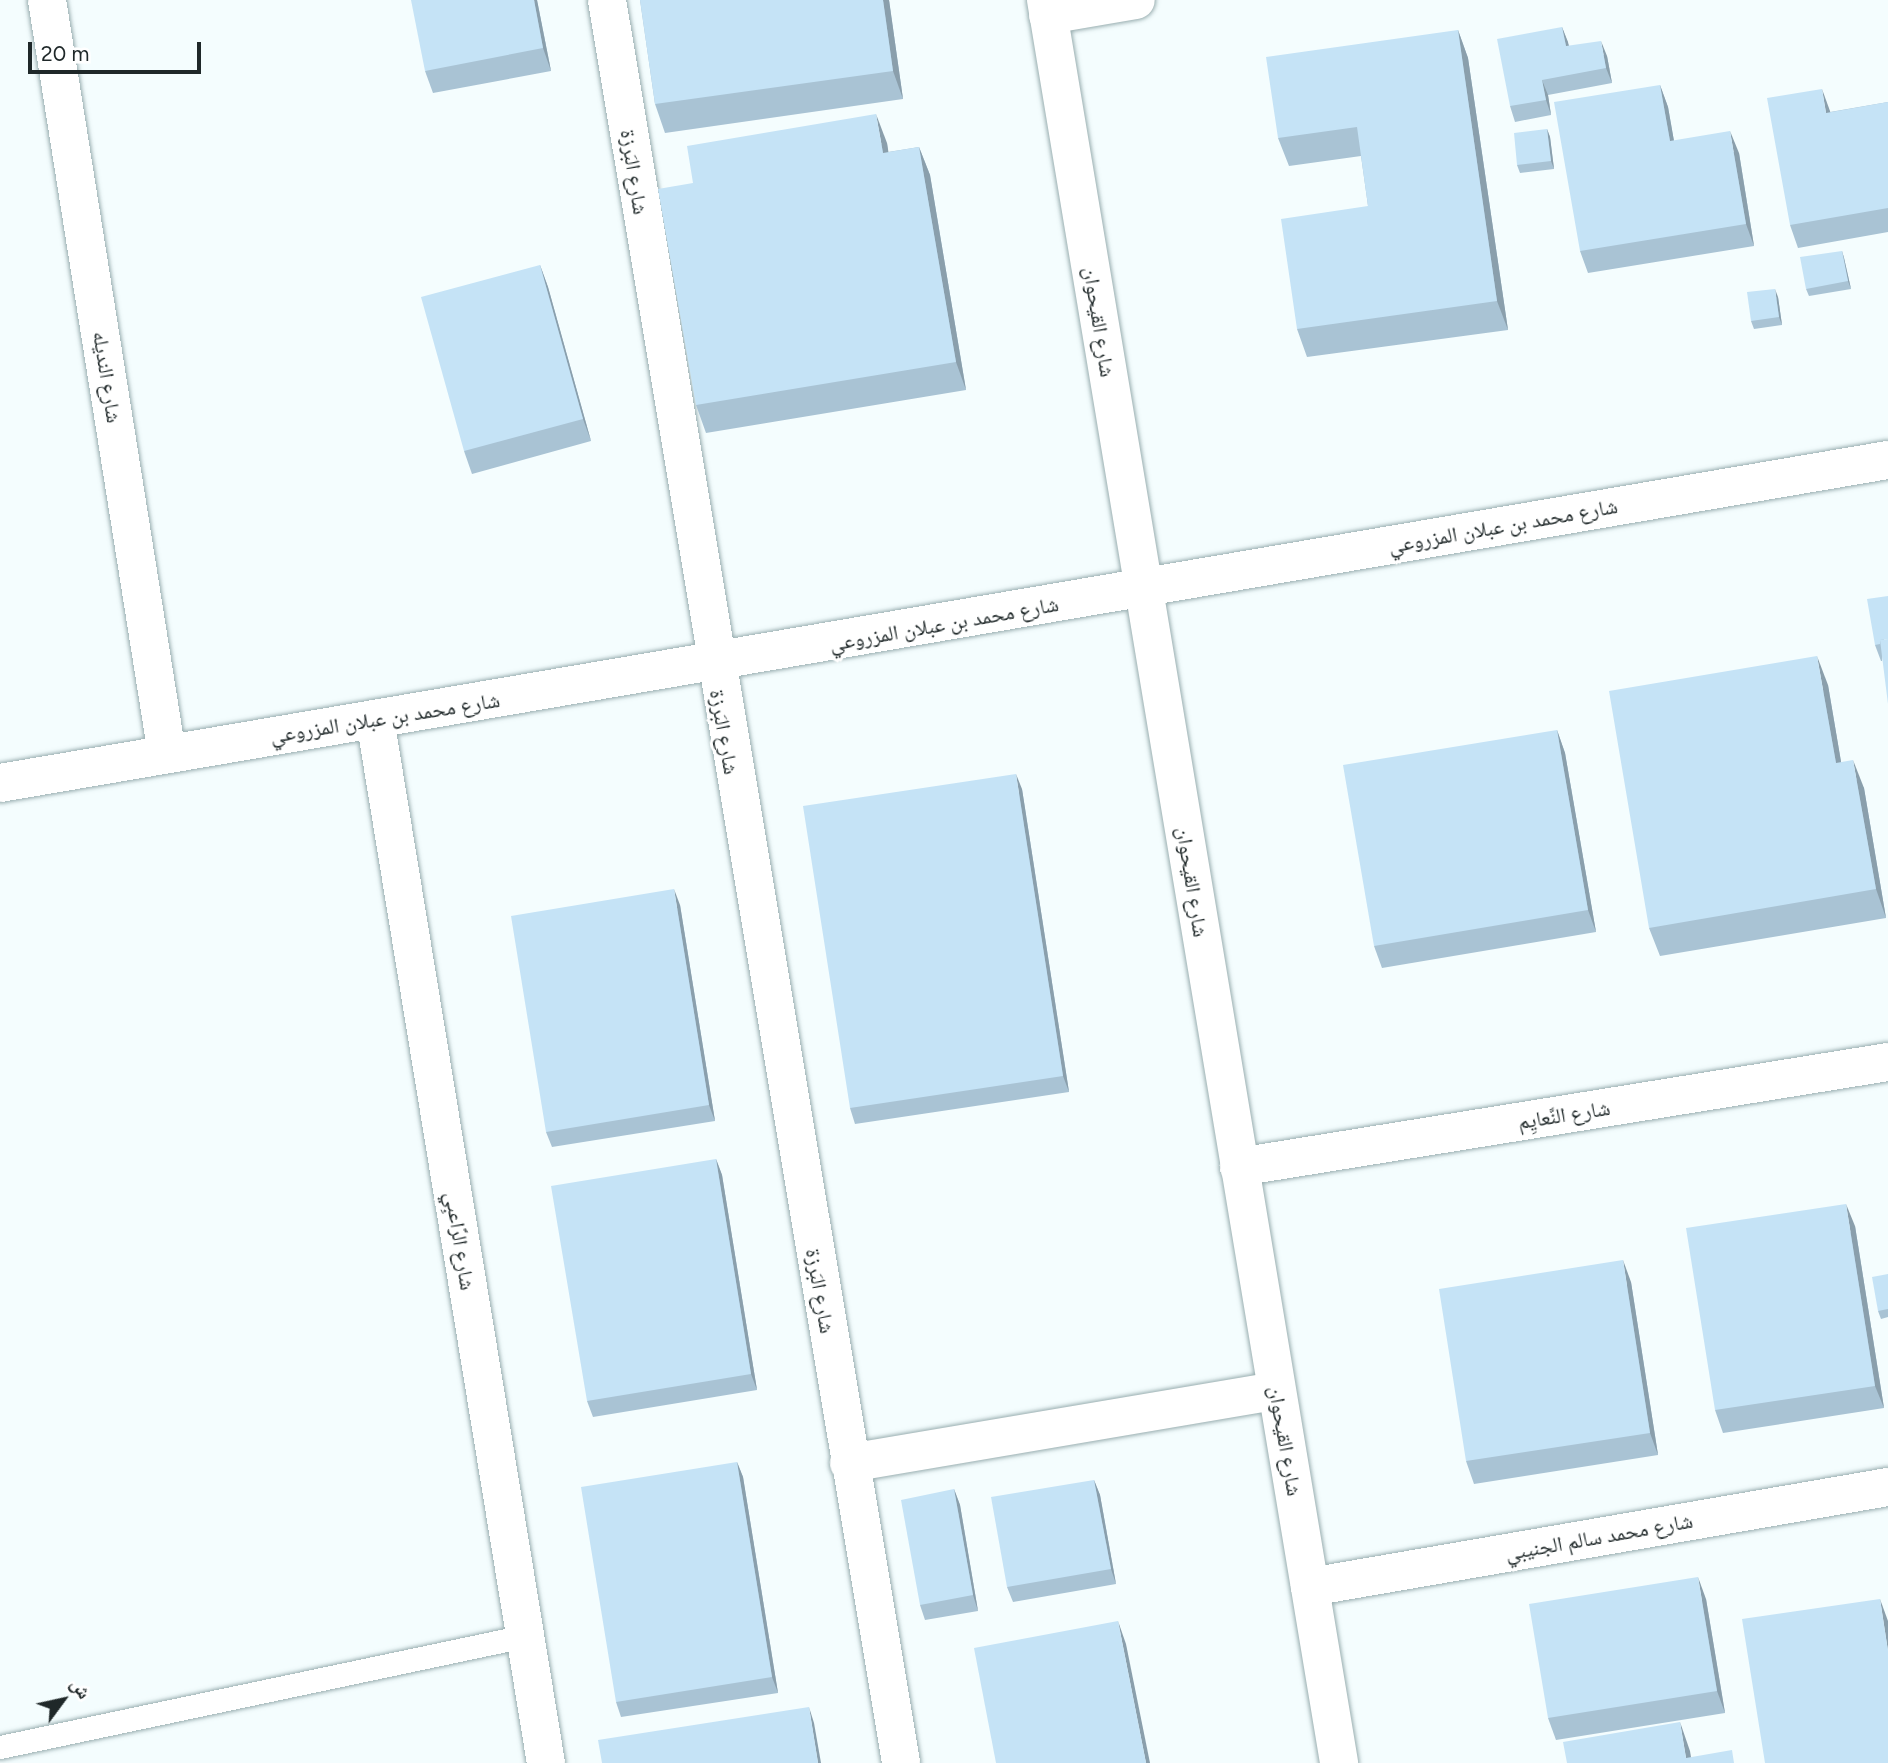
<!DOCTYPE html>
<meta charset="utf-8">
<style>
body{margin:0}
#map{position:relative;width:1888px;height:1763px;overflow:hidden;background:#f4fdfe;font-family:Figtree,"Noto Naskh Arabic",sans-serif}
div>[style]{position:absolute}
.roads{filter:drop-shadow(0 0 2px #99aeb0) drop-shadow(0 0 2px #99aeb0)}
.service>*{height:23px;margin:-11.5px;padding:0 11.5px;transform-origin:11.5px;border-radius:11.5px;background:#fff}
.minor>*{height:38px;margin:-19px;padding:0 19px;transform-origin:19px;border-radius:19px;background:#fff}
.wall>*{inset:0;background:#a9c3d4}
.shaded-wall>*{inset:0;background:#8a9fac}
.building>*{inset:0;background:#c5e3f6}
span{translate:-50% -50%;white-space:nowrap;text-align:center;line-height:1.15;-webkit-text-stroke:6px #fff;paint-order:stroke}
.street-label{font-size:21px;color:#1f2829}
.north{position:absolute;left:28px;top:1665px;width:70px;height:70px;-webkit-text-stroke:5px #fff;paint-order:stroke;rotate:57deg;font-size:19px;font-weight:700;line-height:28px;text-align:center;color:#1f2829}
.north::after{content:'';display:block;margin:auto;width:24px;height:32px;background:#1f2829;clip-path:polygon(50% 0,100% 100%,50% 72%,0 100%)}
.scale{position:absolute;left:28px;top:42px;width:173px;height:32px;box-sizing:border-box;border:4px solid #1f2829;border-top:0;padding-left:9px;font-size:21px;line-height:24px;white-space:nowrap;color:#1f2829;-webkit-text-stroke:5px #fff;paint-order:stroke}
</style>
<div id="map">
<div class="roads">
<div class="service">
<i style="left:0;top:1747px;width:537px;rotate:-11.94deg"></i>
</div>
<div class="minor">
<i style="left:47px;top:0;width:763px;rotate:80.96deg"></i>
<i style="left:607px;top:0;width:1787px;rotate:80.53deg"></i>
<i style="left:1046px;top:0;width:1787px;rotate:80.56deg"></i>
<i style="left:1048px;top:15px;width:89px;rotate:-9.7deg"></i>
<i style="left:375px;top:719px;width:1058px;rotate:80.7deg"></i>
<i style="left:0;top:783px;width:1915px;rotate:-9.71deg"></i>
<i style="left:1239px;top:1167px;width:657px;rotate:-9.19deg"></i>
<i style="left:849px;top:1463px;width:433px;rotate:-9.6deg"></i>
<i style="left:1310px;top:1587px;width:587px;rotate:-9.82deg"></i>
</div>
</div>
<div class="wall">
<i style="clip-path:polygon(537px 0,551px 71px,433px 93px,425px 71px)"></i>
<i style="clip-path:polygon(640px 0,889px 0,903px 99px,665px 133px,655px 104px)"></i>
<i style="clip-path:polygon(1562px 27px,1569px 46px,1607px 56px,1612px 83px,1548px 95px,1551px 115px,1515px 122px,1510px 106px)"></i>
<i style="clip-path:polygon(1458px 30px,1468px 58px,1508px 330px,1307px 357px,1297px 329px,1368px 206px,1361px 156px,1289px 166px,1278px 138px)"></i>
<i style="clip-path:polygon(1660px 85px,1668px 107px,1674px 141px,1739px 153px,1754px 246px,1588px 273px,1580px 251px)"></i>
<i style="clip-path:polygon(1888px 102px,1888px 232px,1798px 248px,1790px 225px,1830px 112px)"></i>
<i style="clip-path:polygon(1547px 129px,1550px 137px,1554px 169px,1520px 173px,1517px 165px)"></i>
<i style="clip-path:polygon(887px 143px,888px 152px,919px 147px,930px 175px,966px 390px,706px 433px,696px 405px,693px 183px)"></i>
<i style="clip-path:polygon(1842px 251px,1844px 258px,1851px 289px,1809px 296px,1806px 289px)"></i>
<i style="clip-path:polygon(540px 265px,548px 287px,591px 441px,472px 474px,464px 451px)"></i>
<i style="clip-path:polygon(1778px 297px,1782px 325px,1754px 329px,1751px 321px)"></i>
<i style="clip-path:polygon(1888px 596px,1882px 661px,1881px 661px,1875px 645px)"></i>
<i style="clip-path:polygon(1828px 685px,1841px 762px,1864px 788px,1886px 918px,1660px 956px,1649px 928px)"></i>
<i style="clip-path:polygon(1557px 730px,1565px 753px,1596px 932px,1382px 968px,1374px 946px)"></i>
<i style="clip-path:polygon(1022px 789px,1069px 1092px,855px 1124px,850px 1108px)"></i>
<i style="clip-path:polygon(680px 905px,715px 1121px,552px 1147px,546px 1132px)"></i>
<i style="clip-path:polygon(716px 1159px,722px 1175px,757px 1390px,593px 1417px,587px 1401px)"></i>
<i style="clip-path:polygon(1855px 1226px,1884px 1408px,1723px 1433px,1715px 1410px)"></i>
<i style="clip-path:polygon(1888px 1274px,1888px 1317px,1881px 1319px,1878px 1311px)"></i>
<i style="clip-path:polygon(1631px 1282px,1658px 1455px,1474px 1484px,1466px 1461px)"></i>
<i style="clip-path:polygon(737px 1462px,743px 1477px,778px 1693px,621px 1717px,616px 1702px)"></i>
<i style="clip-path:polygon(1094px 1480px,1100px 1495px,1116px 1584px,1013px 1602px,1007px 1587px)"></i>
<i style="clip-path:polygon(954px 1489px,960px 1505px,978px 1611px,925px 1620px,920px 1605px)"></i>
<i style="clip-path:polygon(1706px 1599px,1725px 1713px,1556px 1740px,1548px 1718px)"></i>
</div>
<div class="shaded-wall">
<i style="clip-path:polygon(534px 0,537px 0,551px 71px,543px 48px)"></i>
<i style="clip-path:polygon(883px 0,889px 0,903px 99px,893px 71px)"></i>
<i style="clip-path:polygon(1562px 27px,1568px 42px,1572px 62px,1566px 46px)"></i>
<i style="clip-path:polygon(1458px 30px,1468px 58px,1508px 330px,1497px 301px)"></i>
<i style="clip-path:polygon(1601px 41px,1607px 56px,1612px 83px,1606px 68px)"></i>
<i style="clip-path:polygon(1542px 80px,1548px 95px,1551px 115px,1546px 100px)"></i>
<i style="clip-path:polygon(1660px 85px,1668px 107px,1678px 164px,1670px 141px)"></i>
<i style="clip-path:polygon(1822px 89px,1830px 111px,1834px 135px,1826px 113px)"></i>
<i style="clip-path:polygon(876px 114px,887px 143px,893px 181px,883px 153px)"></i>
<i style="clip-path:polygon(1547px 129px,1550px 137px,1554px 169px,1551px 161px)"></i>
<i style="clip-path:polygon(1730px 131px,1739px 153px,1754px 246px,1746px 224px)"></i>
<i style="clip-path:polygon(919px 147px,930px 175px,966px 390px,956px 362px)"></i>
<i style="clip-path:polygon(1842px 251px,1844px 258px,1851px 289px,1848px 281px)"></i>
<i style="clip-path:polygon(540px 265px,548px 287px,591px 441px,583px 419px)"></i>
<i style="clip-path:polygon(1775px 289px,1778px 297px,1782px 325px,1779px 317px)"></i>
<i style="clip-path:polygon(1817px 656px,1828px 685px,1846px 791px,1836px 763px)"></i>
<i style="clip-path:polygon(1557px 730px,1565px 753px,1596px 932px,1588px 910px)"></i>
<i style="clip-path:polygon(1853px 760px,1864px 788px,1886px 918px,1876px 889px)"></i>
<i style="clip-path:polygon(1016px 774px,1022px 789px,1069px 1092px,1063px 1076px)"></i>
<i style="clip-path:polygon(674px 889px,680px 905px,715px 1121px,709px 1105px)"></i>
<i style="clip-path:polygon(716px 1159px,722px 1175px,757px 1390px,751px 1374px)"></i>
<i style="clip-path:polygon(1846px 1204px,1855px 1226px,1884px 1408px,1875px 1386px)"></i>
<i style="clip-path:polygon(1623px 1260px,1631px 1282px,1658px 1455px,1650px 1433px)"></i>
<i style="clip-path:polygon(737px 1462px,743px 1477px,778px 1693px,772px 1677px)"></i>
<i style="clip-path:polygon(1094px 1480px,1100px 1495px,1116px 1584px,1111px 1569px)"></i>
<i style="clip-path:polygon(954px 1489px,960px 1505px,978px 1611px,973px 1595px)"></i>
<i style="clip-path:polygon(1698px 1577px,1706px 1599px,1725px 1713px,1717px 1691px)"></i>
<i style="clip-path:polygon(1880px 1599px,1888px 1621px,1888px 1651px)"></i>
<i style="clip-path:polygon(1118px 1621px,1126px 1644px,1150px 1763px,1146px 1763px)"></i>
<i style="clip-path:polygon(809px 1707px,814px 1723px,821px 1763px,818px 1763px)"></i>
<i style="clip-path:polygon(1680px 1722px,1690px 1751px,1692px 1763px,1686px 1758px)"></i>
</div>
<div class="building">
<i style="clip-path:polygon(411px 0,534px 0,543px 48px,425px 71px)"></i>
<i style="clip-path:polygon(640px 0,883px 0,893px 71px,655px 104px)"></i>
<i style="clip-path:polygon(1562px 27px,1566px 46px,1601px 41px,1606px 68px,1542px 80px,1546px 100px,1510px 106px,1497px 39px)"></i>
<i style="clip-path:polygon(1458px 30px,1497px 301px,1297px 329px,1281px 219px,1368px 206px,1357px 127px,1278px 138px,1266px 57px)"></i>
<i style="clip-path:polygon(1660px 85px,1670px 141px,1730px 131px,1746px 224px,1580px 251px,1554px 102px)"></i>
<i style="clip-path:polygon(1822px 89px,1826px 113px,1888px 102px,1888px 208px,1790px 225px,1767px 98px)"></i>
<i style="clip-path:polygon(876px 114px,883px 153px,919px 147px,956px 362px,696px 405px,658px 189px,693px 183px,687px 146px)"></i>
<i style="clip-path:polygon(1547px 129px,1551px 161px,1517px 165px,1514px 133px)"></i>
<i style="clip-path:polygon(1842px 251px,1848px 281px,1806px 289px,1800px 257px)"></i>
<i style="clip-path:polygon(540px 265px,583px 419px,464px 451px,421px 297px)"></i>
<i style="clip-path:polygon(1775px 289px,1779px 317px,1751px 321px,1747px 292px)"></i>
<i style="clip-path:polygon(1888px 596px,1888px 639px,1880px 640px,1880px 644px,1875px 645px,1867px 599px)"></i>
<i style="clip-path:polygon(1888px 639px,1888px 704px,1880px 640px)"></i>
<i style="clip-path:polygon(1817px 656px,1836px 763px,1853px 760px,1876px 889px,1649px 928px,1609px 691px)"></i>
<i style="clip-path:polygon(1557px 730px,1588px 910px,1374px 946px,1343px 765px)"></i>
<i style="clip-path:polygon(1016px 774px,1063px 1076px,850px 1108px,803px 806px)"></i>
<i style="clip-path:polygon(674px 889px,709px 1105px,546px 1132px,511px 916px)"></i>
<i style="clip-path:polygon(716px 1159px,751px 1374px,587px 1401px,551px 1186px)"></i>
<i style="clip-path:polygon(1846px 1204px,1875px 1386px,1715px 1410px,1686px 1228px)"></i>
<i style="clip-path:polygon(1623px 1260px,1650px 1433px,1466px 1461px,1439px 1289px)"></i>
<i style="clip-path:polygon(1888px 1274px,1888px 1309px,1878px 1311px,1872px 1277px)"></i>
<i style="clip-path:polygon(737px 1462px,772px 1677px,616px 1702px,581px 1487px)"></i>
<i style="clip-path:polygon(1094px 1480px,1111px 1569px,1007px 1587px,991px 1497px)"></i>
<i style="clip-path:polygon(954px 1489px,973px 1595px,920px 1605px,901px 1500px)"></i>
<i style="clip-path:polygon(1698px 1577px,1717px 1691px,1548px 1718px,1529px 1604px)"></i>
<i style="clip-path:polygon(1880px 1599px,1888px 1651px,1888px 1763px,1765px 1763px,1742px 1619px)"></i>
<i style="clip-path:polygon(1118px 1621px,1146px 1763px,996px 1763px,974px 1648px)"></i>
<i style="clip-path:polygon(809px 1707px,818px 1763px,602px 1763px,598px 1740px)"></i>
<i style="clip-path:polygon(1680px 1722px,1686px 1758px,1732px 1750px,1734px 1763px,1567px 1763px,1563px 1742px)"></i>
</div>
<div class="street-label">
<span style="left:634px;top:172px;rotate:81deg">شارع البَرزة</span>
<span style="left:1099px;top:322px;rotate:81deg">شارع القيحوان</span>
<span style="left:107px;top:377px;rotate:81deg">شارع النديله</span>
<span style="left:1503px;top:526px;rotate:-10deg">شارع محمد بن عبلان المزروعي</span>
<span style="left:944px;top:624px;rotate:-10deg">شارع محمد بن عبلان المزروعي</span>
<span style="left:385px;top:718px;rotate:-9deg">شارع محمد بن عبلان المزروعي</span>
<span style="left:724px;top:732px;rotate:80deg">شارع البَرزة</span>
<span style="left:1192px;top:882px;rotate:81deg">شارع القيحوان</span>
<span style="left:1564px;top:1115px;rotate:-9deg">شارع النَّعايِم</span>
<span style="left:460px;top:1241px;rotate:81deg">شارع الرَّاعبِي</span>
<span style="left:820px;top:1291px;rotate:80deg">شارع البَرزة</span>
<span style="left:1285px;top:1441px;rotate:80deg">شارع القيحوان</span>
<span style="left:1599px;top:1537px;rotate:-10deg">شارع محمد سالم الجنيبي</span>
</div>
<div class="north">ش</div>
<div class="scale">20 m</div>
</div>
